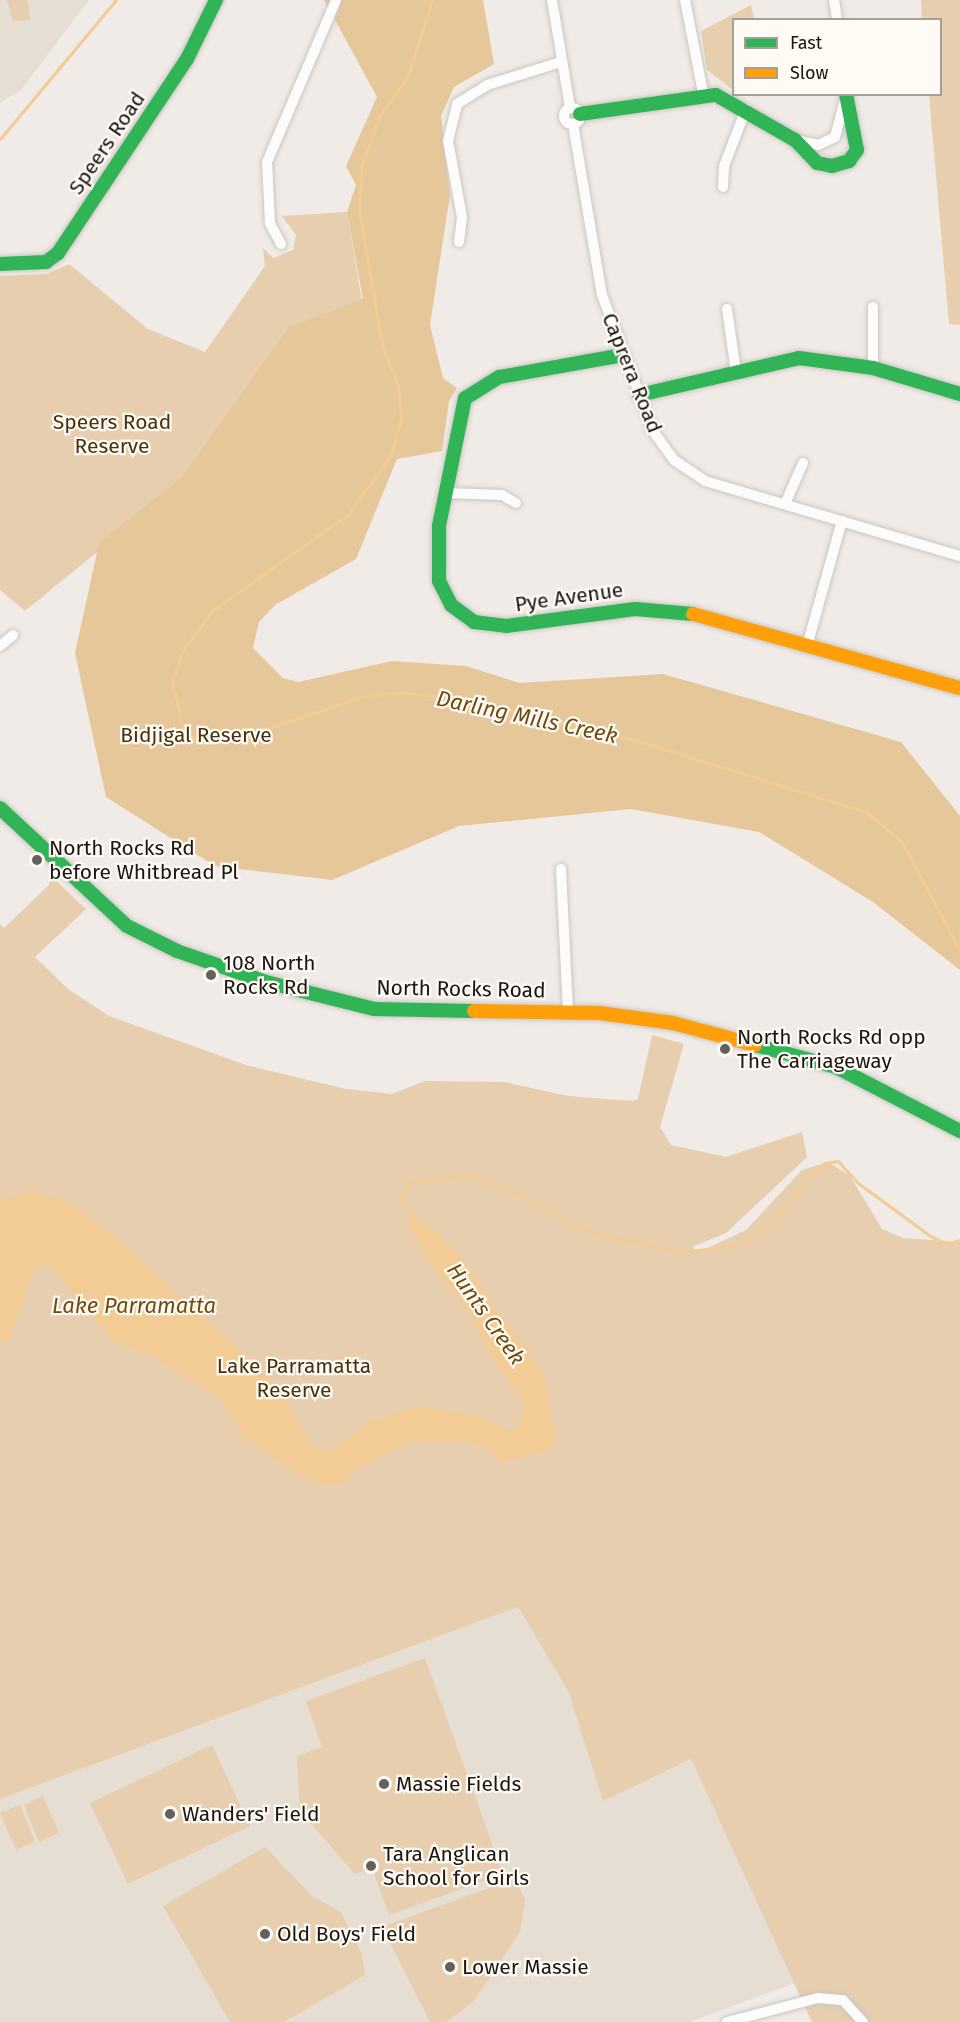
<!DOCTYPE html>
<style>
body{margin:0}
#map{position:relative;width:960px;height:2022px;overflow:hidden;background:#f0ebe6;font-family:"Fira Sans",sans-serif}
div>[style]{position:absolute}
.built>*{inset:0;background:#e6ded2}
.green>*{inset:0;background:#e6ceaf}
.forest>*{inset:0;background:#e6c79a}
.water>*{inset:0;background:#f2cc94}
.stream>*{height:3px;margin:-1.5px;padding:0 1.5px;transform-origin:1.5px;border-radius:1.5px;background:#f2cc94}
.roads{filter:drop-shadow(0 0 2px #cac7c3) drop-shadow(0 0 2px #cac7c3)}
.street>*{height:10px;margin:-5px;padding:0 5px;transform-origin:5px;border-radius:5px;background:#fdfcfb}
.street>.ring{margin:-5px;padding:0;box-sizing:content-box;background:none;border:10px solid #fdfcfb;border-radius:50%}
.fast>*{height:14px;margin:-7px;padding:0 7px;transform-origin:7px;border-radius:7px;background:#30b455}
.slow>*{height:14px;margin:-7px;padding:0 7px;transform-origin:7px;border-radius:7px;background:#ff9f0a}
.dots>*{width:16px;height:16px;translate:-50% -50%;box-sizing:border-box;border:3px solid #fffaf4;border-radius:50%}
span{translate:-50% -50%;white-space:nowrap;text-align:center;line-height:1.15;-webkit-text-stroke:4.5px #fffaf4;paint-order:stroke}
.street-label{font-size:21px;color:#191613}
.park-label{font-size:21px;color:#473110}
.poi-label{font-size:21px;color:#191613}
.left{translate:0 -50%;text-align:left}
.water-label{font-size:22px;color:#6f4c10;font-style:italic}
.legend{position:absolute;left:732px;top:18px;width:210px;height:78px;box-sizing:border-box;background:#fffaf4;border:2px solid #a39f9a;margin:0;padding:8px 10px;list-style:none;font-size:18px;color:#191613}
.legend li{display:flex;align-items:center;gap:12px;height:30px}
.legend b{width:30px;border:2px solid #a39f9a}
</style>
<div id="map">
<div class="built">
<i style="clip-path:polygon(0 0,89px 0,21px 90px,0 103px)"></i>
<i style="clip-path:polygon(518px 1607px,568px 1691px,603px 1800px,691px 1759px,795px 1983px,690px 2022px,0 2022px,0 1799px)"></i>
</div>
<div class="green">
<i style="clip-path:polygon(7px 0,28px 0,30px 20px,13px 21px)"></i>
<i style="clip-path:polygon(921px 0,960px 0,960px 325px,949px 324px,929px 95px,940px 94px,940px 20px,922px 19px)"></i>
<i style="clip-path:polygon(751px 5px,754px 19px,734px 20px,733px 90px,707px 70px,701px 31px)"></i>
<i style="clip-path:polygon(347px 212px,367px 331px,25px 611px,0 590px,0 276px,47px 274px,69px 264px,148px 329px,205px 352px,265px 266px,263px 248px,273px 258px,293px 250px,296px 235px,282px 216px)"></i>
<i style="clip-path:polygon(51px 876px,86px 909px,35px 957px,68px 989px,109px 1016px,246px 1065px,346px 1089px,392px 1094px,425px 1081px,504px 1082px,568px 1096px,633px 1101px,638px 1099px,652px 1035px,684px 1044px,660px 1127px,671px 1145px,726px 1157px,802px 1132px,807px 1157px,726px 1233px,692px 1247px,699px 1252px,746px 1230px,802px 1170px,828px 1162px,850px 1176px,882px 1229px,903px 1238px,960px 1242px,960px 2022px,812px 2022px,691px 1759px,603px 1801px,568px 1691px,518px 1607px,0 1799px,0 924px,4px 928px,49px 885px)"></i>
<i style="clip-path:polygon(425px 1658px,503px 1874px,389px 1915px,372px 1868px,355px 1874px,300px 1811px,297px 1756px,322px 1747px,306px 1701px)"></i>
<i style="clip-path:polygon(212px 1745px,250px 1826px,128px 1884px,90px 1803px)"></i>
<i style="clip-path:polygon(43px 1796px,59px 1833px,39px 1842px,24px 1805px)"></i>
<i style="clip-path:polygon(20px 1805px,35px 1842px,16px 1850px,0 1813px)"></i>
<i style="clip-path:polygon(265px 1847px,312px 1896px,341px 1912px,362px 1955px,365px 1975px,284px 2022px,230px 2022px,163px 1906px)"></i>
<i style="clip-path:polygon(514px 1879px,525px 1899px,520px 1932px,473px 2002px,446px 2022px,430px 2022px,382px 1927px)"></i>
</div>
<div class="forest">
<i style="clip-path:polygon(324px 0,483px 0,494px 64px,454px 87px,441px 116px,450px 195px,430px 325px,443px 378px,457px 388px,449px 401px,442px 451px,397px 459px,356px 559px,275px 605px,259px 622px,253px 648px,283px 678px,298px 682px,392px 661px,466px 666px,519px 683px,663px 674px,901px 742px,960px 816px,960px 970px,873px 902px,759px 832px,631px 809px,459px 826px,332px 880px,215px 866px,106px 797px,75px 653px,99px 543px,182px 477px,289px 327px,363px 299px,347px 212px,356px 185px,346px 166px,377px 97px)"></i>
</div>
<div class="water">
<i style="clip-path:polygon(33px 1191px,72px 1204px,114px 1236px,269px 1377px,308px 1440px,321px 1451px,336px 1448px,368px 1423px,418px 1406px,477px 1416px,507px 1430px,520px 1424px,524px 1404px,515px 1388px,488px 1353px,471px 1315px,426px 1258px,409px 1228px,408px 1212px,439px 1233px,459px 1256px,545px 1376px,555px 1439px,549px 1450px,501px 1463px,491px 1450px,469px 1442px,411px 1441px,352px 1472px,344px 1483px,327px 1485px,303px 1477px,241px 1435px,221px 1399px,152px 1355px,112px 1341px,50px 1264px,34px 1268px,9px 1339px,0 1343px,0 1200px)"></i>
</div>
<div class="stream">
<i style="left:432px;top:0;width:80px;rotate:107.5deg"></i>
<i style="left:408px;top:76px;width:48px;rotate:125.7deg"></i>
<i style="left:380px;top:115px;width:52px;rotate:110.2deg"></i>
<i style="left:362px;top:164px;width:47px;rotate:93.7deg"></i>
<i style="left:359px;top:211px;width:139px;rotate:80.1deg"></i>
<i style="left:383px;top:348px;width:40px;rotate:68deg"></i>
<i style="left:398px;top:385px;width:33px;rotate:85deg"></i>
<i style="left:401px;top:418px;width:39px;rotate:105deg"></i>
<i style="left:391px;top:456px;width:74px;rotate:126.7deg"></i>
<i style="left:347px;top:515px;width:166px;rotate:144.6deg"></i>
<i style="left:212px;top:611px;width:51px;rotate:126.2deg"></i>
<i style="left:182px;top:652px;width:32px;rotate:108deg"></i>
<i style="left:172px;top:682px;width:46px;rotate:76.3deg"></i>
<i style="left:183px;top:727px;width:20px;rotate:45deg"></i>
<i style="left:197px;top:741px;width:36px;rotate:-2deg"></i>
<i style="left:233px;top:740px;width:135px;rotate:-18.6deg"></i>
<i style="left:361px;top:697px;width:38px;rotate:-7deg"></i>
<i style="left:399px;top:692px;width:63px;rotate:6.3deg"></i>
<i style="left:462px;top:699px;width:178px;rotate:13.3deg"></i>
<i style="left:635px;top:740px;width:242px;rotate:17.3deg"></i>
<i style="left:866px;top:812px;width:47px;rotate:39.8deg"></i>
<i style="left:902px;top:842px;width:123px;rotate:62deg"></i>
<i style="left:0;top:139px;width:181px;rotate:-50.2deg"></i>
<i style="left:410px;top:1215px;width:18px;rotate:-119deg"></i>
<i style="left:401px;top:1199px;width:19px;rotate:-65deg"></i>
<i style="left:409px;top:1182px;width:59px;rotate:-6.8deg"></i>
<i style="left:468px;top:1175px;width:54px;rotate:19.4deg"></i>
<i style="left:519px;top:1193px;width:71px;rotate:30.5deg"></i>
<i style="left:580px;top:1229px;width:22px;rotate:13deg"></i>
<i style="left:601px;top:1234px;width:82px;rotate:12.7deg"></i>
<i style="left:681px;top:1252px;width:60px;rotate:-6.7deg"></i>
<i style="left:741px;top:1245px;width:44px;rotate:-36.6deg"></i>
<i style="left:776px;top:1219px;width:51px;rotate:-53.8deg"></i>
<i style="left:806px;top:1178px;width:24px;rotate:-38deg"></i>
<i style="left:825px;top:1163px;width:13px;rotate:-9deg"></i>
<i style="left:838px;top:1161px;width:30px;rotate:48deg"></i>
<i style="left:858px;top:1183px;width:88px;rotate:36.2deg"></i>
<i style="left:929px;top:1235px;width:19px;rotate:28deg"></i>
<i style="left:946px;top:1244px;width:15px;rotate:-16deg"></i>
</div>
<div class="roads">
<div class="street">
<i style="left:552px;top:0;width:109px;rotate:80.5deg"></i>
<i style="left:685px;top:0;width:95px;rotate:79deg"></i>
<i style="left:834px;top:0;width:20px;rotate:81deg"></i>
<i class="ring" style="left:564px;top:108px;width:6px;height:6px"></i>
<i style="left:573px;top:124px;width:173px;rotate:80.4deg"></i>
<i style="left:602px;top:295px;width:145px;rotate:69.4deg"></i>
<i style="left:653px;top:431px;width:36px;rotate:54deg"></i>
<i style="left:674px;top:460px;width:37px;rotate:34deg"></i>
<i style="left:705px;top:481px;width:266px;rotate:16.4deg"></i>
<i style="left:795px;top:140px;width:24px;rotate:12deg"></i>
<i style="left:818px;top:145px;width:19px;rotate:-25deg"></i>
<i style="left:835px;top:137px;width:34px;rotate:-75deg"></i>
<i style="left:723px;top:187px;width:21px;rotate:-87deg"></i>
<i style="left:724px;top:166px;width:61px;rotate:-68.9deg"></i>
<i style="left:459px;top:242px;width:25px;rotate:-83deg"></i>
<i style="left:462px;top:217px;width:77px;rotate:-100.4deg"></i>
<i style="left:448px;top:141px;width:38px;rotate:-76deg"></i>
<i style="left:457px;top:104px;width:36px;rotate:-32deg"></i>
<i style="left:487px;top:85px;width:77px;rotate:-17.3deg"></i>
<i style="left:281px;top:244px;width:24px;rotate:-118deg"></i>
<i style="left:270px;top:223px;width:61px;rotate:-92.8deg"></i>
<i style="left:267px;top:162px;width:176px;rotate:-66.9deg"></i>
<i style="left:727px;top:309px;width:64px;rotate:81.9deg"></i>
<i style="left:873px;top:368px;width:61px;rotate:-90deg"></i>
<i style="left:445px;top:493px;width:57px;rotate:2deg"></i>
<i style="left:502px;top:495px;width:16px;rotate:30deg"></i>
<i style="left:785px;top:504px;width:45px;rotate:-66.3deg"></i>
<i style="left:0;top:646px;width:17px;rotate:-40deg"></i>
<i style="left:807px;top:646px;width:130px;rotate:-74.4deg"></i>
<i style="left:561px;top:869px;width:143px;rotate:87.2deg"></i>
<i style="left:727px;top:2022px;width:94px;rotate:-14.8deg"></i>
<i style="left:818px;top:1998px;width:25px;rotate:5deg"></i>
<i style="left:843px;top:2000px;width:30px;rotate:48deg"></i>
</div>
<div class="fast">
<i style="left:580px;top:114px;width:137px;rotate:-8deg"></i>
<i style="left:716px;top:95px;width:91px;rotate:29.7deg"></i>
<i style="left:795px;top:140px;width:32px;rotate:46deg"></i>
<i style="left:817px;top:163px;width:15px;rotate:11deg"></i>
<i style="left:832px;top:166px;width:18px;rotate:-16deg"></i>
<i style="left:849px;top:161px;width:14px;rotate:-54deg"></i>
<i style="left:857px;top:150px;width:57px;rotate:-101.1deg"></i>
<i style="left:0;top:264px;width:46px;rotate:-2.5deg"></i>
<i style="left:46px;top:262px;width:15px;rotate:-37deg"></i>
<i style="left:58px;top:253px;width:233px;rotate:-56.4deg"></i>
<i style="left:187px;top:59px;width:66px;rotate:-63.8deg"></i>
<i style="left:623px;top:355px;width:126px;rotate:169.9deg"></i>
<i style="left:499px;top:377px;width:40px;rotate:148deg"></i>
<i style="left:465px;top:398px;width:131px;rotate:101.5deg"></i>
<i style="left:439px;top:526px;width:55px;rotate:90deg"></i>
<i style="left:439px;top:581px;width:27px;rotate:63deg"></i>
<i style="left:451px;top:605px;width:29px;rotate:36deg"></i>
<i style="left:474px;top:622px;width:32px;rotate:7deg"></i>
<i style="left:506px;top:626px;width:130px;rotate:-7.5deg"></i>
<i style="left:635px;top:609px;width:58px;rotate:4.9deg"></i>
<i style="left:639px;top:395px;width:164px;rotate:-13deg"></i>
<i style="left:799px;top:358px;width:75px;rotate:7.7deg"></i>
<i style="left:873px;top:368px;width:91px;rotate:16.6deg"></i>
<i style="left:0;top:808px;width:173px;rotate:42.9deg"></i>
<i style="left:127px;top:926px;width:56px;rotate:26.6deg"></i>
<i style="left:177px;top:951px;width:94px;rotate:19.2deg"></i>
<i style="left:266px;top:982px;width:111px;rotate:14deg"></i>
<i style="left:374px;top:1009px;width:100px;rotate:1.1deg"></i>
<i style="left:755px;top:1045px;width:84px;rotate:15.2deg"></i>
<i style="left:836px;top:1067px;width:140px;rotate:27.3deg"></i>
</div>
<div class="slow">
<i style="left:693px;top:614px;width:277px;rotate:15.5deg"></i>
<i style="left:474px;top:1011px;width:125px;rotate:0.9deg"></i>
<i style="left:599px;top:1013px;width:75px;rotate:7.7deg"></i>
<i style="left:673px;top:1023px;width:85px;rotate:15deg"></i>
</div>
</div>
<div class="dots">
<i style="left:37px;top:860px;background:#64615d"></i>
<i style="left:211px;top:975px;background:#64615d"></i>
<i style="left:725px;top:1049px;background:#64615d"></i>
<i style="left:384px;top:1784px;background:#64615d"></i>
<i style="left:170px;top:1814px;background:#64615d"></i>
<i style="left:371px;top:1866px;background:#64615d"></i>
<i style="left:265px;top:1934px;background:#64615d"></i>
<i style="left:450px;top:1967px;background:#64615d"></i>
</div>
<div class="street-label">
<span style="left:107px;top:143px;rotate:-56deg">Speers Road</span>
<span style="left:632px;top:373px;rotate:68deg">Caprera Road</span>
<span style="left:569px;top:597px;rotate:-8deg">Pye Avenue</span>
<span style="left:461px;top:989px;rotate:1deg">North Rocks Road</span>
</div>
<div class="park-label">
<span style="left:112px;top:434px">Speers Road<br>Reserve</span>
<span style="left:196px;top:735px">Bidjigal Reserve</span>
<span style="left:294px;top:1378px">Lake Parramatta<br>Reserve</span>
</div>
<div class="poi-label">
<span class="left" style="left:49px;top:860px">North Rocks Rd<br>before Whitbread Pl</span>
<span class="left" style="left:223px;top:975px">108 North<br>Rocks Rd</span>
<span class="left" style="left:737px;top:1049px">North Rocks Rd opp<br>The Carriageway</span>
<span class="left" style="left:396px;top:1784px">Massie Fields</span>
<span class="left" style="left:182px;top:1814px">Wanders' Field</span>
<span class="left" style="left:383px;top:1866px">Tara Anglican<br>School for Girls</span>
<span class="left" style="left:277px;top:1934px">Old Boys' Field</span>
<span class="left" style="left:462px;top:1967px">Lower Massie</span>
</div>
<div class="water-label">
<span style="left:527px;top:717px;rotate:12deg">Darling Mills Creek</span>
<span style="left:134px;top:1306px">Lake Parramatta</span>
<span style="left:486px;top:1314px;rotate:55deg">Hunts Creek</span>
</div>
<ul class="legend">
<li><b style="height:8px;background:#30b455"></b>Fast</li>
<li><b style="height:8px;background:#ff9f0a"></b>Slow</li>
</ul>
</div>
